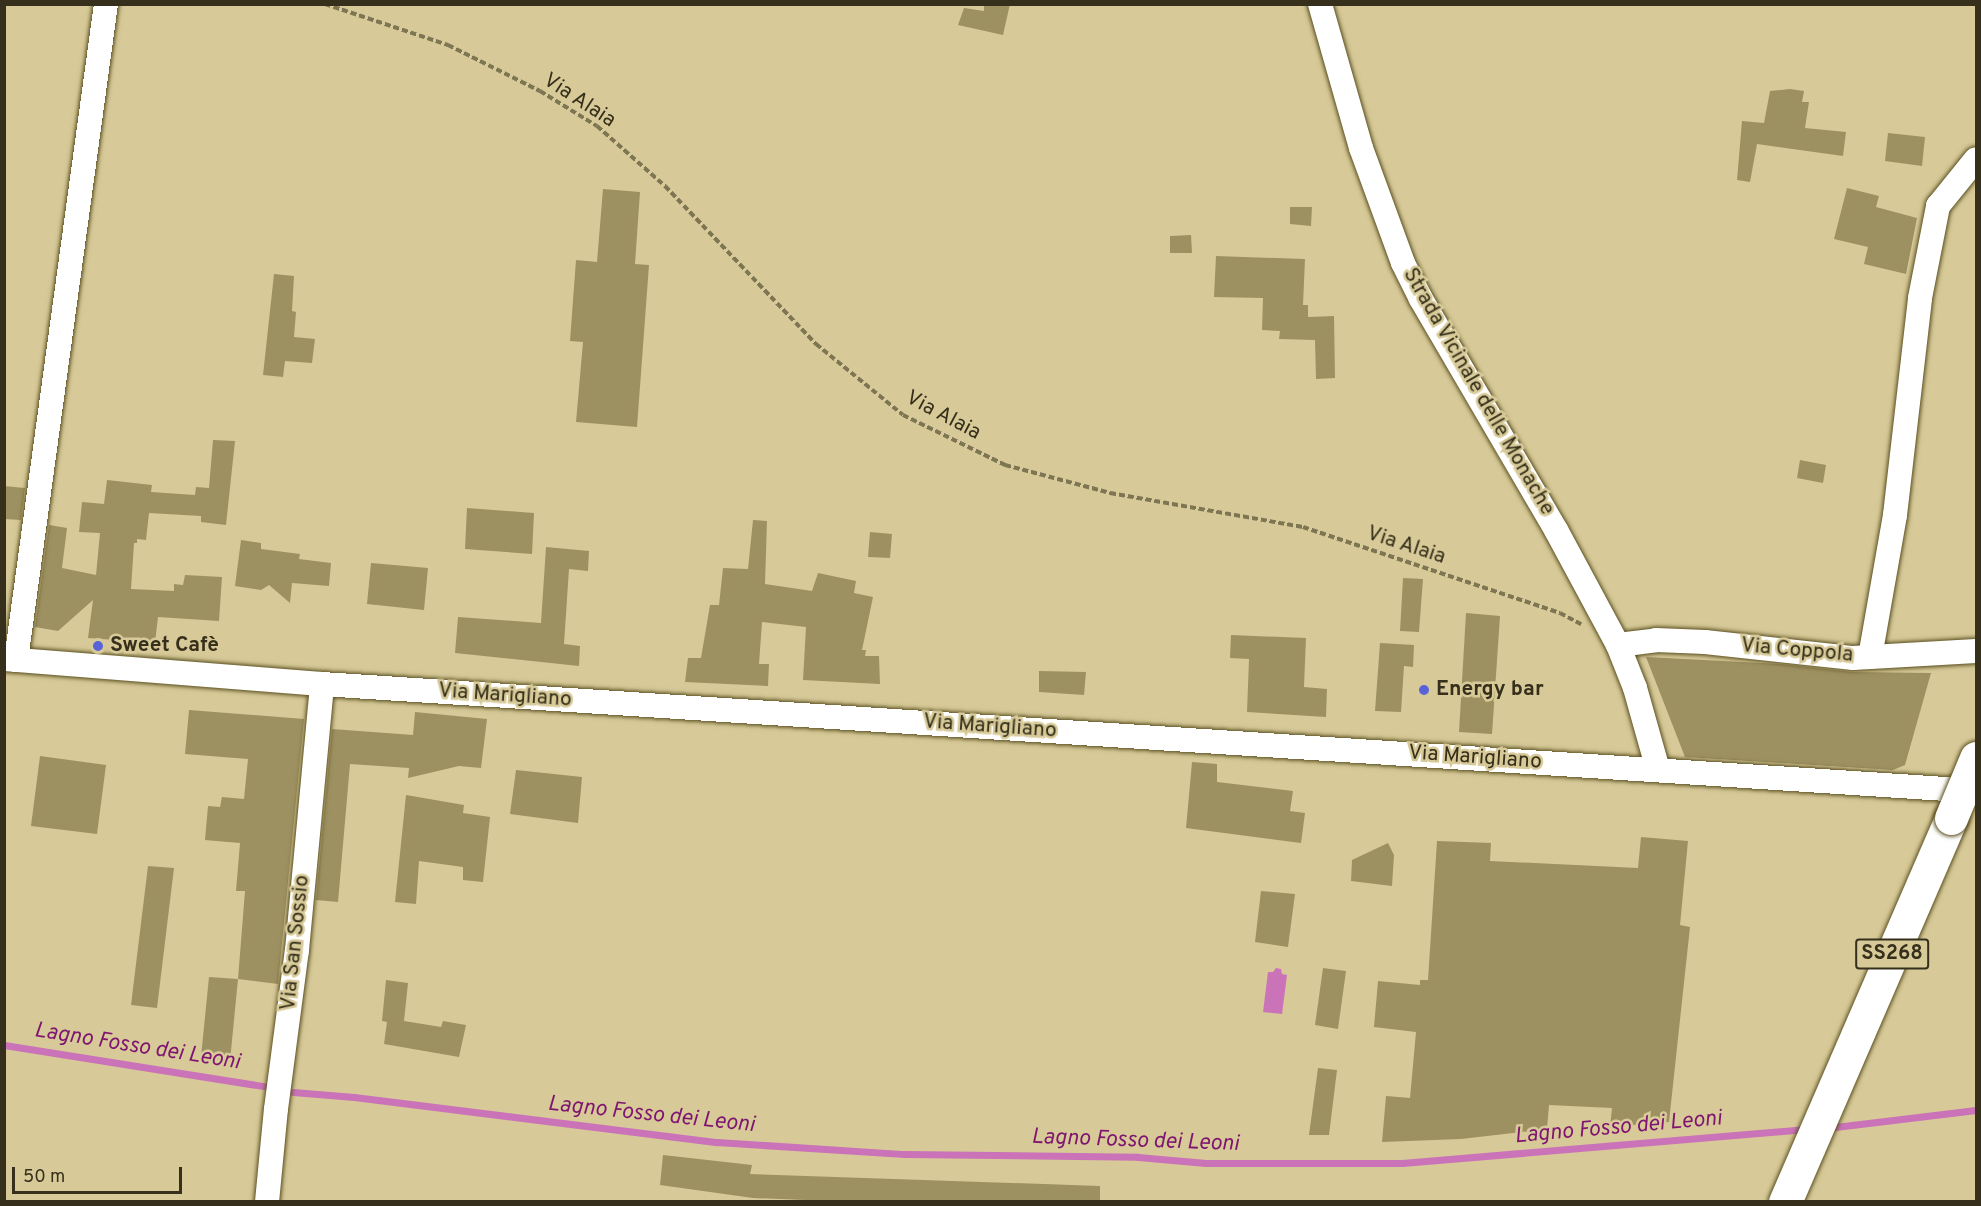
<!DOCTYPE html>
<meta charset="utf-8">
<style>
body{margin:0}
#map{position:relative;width:1981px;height:1206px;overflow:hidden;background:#d7ca98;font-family:Overpass,sans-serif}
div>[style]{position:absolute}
.water>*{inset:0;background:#ca73b8}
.stream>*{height:7px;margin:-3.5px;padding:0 3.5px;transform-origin:3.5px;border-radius:3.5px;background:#ca73b8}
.building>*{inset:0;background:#9e9161}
.path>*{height:4px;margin-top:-2px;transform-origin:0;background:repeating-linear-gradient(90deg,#7e7553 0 6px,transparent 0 9px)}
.roads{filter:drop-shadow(0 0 2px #5b4f20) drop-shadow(0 0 2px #5b4f20)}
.minor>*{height:24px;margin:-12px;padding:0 12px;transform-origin:12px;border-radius:12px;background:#fff}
.highway>*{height:33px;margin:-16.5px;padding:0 16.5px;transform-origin:16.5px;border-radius:16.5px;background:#fff}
.bridges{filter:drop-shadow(0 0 2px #5b4f20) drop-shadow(0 0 2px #5b4f20)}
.highway-bridge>*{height:33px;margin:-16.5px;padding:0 16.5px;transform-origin:16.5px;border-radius:16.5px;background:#fff}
.dots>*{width:16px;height:16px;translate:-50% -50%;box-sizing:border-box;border:3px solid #d7ca98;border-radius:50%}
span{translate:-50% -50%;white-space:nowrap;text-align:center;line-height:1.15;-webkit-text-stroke:5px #d7ca98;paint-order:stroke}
.shield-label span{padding:2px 4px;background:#d7ca98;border:2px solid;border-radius:4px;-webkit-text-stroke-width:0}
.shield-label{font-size:20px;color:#352f1b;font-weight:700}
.street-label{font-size:21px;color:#352f1b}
.poi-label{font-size:21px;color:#352f1b;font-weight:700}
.left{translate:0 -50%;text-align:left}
.water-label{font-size:22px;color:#7f1570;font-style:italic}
.frame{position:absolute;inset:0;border:6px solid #352f1b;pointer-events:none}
.scale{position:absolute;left:12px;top:1167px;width:170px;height:27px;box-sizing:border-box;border:3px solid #352f1b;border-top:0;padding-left:8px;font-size:18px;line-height:21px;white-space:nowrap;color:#352f1b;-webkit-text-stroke:4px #d7ca98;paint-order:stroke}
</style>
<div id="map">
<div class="water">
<i style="clip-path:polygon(1276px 968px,1281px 969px,1282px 974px,1287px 975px,1282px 1014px,1263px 1012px,1268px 972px,1273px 972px)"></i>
</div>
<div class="stream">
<i style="left:4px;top:1045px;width:263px;rotate:9deg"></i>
<i style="left:293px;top:1092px;width:61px;rotate:4.7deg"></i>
<i style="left:354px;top:1097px;width:366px;rotate:7.1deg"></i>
<i style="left:717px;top:1142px;width:188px;rotate:3.7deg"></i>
<i style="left:905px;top:1154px;width:233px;rotate:0.7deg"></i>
<i style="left:1138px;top:1157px;width:68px;rotate:5deg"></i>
<i style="left:1206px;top:1163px;width:196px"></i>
<i style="left:1402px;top:1163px;width:406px;rotate:-4.8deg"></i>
<i style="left:1827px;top:1128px;width:150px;rotate:-6.9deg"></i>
</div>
<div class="building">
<i style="clip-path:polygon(984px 4px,1010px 4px,1003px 35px,958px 25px,964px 8px,984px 11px)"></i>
<i style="clip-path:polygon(1790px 89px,1804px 91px,1802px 102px,1809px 102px,1805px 128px,1846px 132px,1843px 156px,1757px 144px,1750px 182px,1737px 180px,1742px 121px,1764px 123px,1770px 91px)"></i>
<i style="clip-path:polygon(1888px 133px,1925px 137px,1922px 166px,1885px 161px)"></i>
<i style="clip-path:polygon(1847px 188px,1879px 196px,1876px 207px,1917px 218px,1906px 274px,1864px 264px,1868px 247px,1834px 239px)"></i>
<i style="clip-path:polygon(603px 189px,640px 192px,635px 264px,649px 265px,637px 427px,576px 422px,583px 342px,570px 341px,576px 260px,597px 262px)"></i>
<i style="clip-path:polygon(1290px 207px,1312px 207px,1311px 226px,1290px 224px)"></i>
<i style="clip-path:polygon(1191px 235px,1192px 253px,1170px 253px,1170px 236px)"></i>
<i style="clip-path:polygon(1216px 256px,1305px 259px,1303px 305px,1308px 305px,1308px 317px,1334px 316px,1335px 378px,1316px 379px,1315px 340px,1279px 339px,1280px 331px,1262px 330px,1263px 298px,1214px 297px)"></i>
<i style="clip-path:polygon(274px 274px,294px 276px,292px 311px,296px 312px,294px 337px,315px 339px,312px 363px,285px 361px,283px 377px,263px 375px)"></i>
<i style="clip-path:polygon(213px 440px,235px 441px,226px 525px,201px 522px,201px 516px,149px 513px,146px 540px,137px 539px,137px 543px,134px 543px,131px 589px,174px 591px,174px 584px,183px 585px,185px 575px,222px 577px,219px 621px,158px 617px,155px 643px,88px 638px,93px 600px,58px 631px,35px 627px,49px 525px,67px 528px,62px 568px,96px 575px,100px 533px,79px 532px,82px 502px,104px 504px,107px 480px,152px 485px,151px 492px,195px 495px,196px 487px,209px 488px)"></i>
<i style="clip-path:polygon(1800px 460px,1826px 465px,1823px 483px,1797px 478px)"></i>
<i style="clip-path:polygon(4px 486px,25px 488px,21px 520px,4px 519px)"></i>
<i style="clip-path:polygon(467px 508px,534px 513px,532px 554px,465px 549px)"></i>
<i style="clip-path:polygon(753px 520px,767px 521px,765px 584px,812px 591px,818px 573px,856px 581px,854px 593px,873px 597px,862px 650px,866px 650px,865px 656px,879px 656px,880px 684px,803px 680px,806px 627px,762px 622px,759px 664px,769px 664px,768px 686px,685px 682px,688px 658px,701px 658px,710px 605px,719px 605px,723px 568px,748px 569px)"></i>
<i style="clip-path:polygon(870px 532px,892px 534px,890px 558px,868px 557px)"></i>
<i style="clip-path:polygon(241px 540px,261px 543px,261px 549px,300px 554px,299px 559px,331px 563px,329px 586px,292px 583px,290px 603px,269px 585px,261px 590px,235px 586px)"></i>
<i style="clip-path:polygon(546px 547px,589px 551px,588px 571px,569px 569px,564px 644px,580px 646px,579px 666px,455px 653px,458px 617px,541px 623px)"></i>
<i style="clip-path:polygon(371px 563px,428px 568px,424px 610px,367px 604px)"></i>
<i style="clip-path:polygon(1403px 578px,1423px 579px,1419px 632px,1400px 631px)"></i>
<i style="clip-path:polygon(1466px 613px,1500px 616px,1492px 734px,1459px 732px)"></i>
<i style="clip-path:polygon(1231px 635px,1306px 638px,1304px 687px,1327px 689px,1326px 717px,1247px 712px,1249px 659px,1230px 658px)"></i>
<i style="clip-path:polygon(1380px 643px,1414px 645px,1413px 667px,1404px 666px,1401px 712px,1375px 711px)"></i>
<i style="clip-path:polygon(1646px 657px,1780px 664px,1852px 672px,1931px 673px,1905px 765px,1893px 770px,1685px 757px)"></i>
<i style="clip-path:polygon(1039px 671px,1086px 672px,1084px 695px,1039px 692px)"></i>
<i style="clip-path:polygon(189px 710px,304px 719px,278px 984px,238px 979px,245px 891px,236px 891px,240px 843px,205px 840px,208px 806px,220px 807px,222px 797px,244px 799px,248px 759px,185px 754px)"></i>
<i style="clip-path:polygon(415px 712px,487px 719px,481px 768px,459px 766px,408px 778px,409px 768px,350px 764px,338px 902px,316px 900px,332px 729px,413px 735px)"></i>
<i style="clip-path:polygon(40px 756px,106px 765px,97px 834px,31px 826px)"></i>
<i style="clip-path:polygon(1192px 762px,1217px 764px,1217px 782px,1293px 791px,1290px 811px,1305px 813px,1301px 843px,1186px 828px)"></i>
<i style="clip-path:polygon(516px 770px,582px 777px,578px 823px,510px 814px)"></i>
<i style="clip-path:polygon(406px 795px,464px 805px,463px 813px,490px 817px,483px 882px,463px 880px,463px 867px,419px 861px,416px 904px,395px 902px)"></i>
<i style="clip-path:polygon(1641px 837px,1688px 841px,1680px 925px,1690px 927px,1669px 1122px,1610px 1127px,1612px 1108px,1549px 1105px,1547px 1129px,1461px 1139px,1382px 1142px,1386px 1096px,1410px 1098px,1416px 1032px,1374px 1027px,1378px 981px,1420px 985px,1420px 980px,1428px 980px,1437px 841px,1491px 843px,1490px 861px,1638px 868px)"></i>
<i style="clip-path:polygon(1388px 843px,1394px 855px,1392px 886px,1351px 881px,1352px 860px)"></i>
<i style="clip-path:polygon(148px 866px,174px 868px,157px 1008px,131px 1005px)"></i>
<i style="clip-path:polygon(1261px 891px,1295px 894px,1288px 947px,1255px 942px)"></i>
<i style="clip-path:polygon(1323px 968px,1346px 971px,1338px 1029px,1315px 1025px)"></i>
<i style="clip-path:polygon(209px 977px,238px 979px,230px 1061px,201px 1057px)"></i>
<i style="clip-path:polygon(386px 980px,408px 983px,404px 1021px,441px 1027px,443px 1021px,466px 1025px,459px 1057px,384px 1044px,387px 1022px,382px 1021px)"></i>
<i style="clip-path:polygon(1318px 1068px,1337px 1070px,1329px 1135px,1309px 1135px)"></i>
<i style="clip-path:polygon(663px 1155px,752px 1165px,750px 1174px,1100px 1186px,1100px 1202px,853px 1202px,753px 1198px,660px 1185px)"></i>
</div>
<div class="path">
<i style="left:325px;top:4px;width:130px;rotate:18.4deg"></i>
<i style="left:448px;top:45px;width:103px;rotate:26.6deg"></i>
<i style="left:540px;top:91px;width:67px;rotate:31.6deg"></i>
<i style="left:597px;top:126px;width:91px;rotate:41.4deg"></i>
<i style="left:665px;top:186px;width:219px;rotate:46.3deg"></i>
<i style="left:816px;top:344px;width:112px;rotate:39.2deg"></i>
<i style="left:903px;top:415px;width:114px;rotate:26.1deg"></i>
<i style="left:1005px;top:465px;width:109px;rotate:14.9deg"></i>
<i style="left:1110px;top:493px;width:196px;rotate:10deg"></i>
<i style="left:1303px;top:527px;width:271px;rotate:18.5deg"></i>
<i style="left:1560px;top:613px;width:24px;rotate:28deg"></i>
</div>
<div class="roads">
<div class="minor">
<i style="left:1320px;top:4px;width:150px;rotate:74.1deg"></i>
<i style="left:1361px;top:148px;width:122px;rotate:69.9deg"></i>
<i style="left:1403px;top:263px;width:40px;rotate:63.4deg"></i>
<i style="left:1421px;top:299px;width:268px;rotate:59.7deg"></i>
<i style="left:1556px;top:530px;width:131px;rotate:61.7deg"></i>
<i style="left:1618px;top:645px;width:46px;rotate:68.4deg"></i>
<i style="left:1635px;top:688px;width:85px;rotate:74.3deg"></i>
<i style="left:1618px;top:645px;width:38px;rotate:-7deg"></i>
<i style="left:1656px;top:640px;width:49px;rotate:2.3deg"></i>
<i style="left:1705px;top:642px;width:149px;rotate:6.2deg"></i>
<i style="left:1853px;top:658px;width:123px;rotate:-3.3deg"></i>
<i style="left:1870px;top:657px;width:144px;rotate:-80deg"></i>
<i style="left:1895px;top:515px;width:218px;rotate:-83.4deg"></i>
<i style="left:1920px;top:298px;width:94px;rotate:-78.9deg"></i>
<i style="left:1938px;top:206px;width:60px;rotate:-51deg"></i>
<i style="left:4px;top:659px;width:319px;rotate:4.5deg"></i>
<i style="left:322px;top:684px;width:1657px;rotate:3.7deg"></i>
<i style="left:16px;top:660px;width:662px;rotate:-82.19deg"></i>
<i style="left:267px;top:1202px;width:93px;rotate:-84.5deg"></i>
<i style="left:276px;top:1109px;width:160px;rotate:-82.5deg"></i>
<i style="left:297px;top:950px;width:267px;rotate:-84.6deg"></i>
</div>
<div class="highway">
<i style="left:1785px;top:1202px;width:418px;rotate:-66.6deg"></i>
</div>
</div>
<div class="bridges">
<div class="highway-bridge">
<i style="left:1951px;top:818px;width:65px;rotate:-67.4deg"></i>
</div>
</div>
<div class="dots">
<i style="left:98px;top:646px;background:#5862d9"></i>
<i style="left:1424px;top:690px;background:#5862d9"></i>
</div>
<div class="shield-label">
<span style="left:1892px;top:954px">SS268</span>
</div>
<div class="street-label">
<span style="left:579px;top:101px;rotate:33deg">Via Alaia</span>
<span style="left:1478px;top:392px;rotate:60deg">Strada Vicinale delle Monache</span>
<span style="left:943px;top:416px;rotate:28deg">Via Alaia</span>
<span style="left:1406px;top:546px;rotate:18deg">Via Alaia</span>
<span style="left:1797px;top:651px;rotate:5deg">Via Coppola</span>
<span style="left:505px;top:696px;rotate:4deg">Via Marigliano</span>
<span style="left:990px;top:727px;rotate:4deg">Via Marigliano</span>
<span style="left:1475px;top:758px;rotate:4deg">Via Marigliano</span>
<span style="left:296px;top:943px;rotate:-84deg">Via San Sossio</span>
</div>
<div class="poi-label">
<span class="left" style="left:110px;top:646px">Sweet Cafè</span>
<span class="left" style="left:1436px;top:690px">Energy bar</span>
</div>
<div class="water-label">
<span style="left:137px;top:1047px;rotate:9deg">Lagno Fosso dei Leoni</span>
<span style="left:651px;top:1115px;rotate:6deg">Lagno Fosso dei Leoni</span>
<span style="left:1618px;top:1128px;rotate:-5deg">Lagno Fosso dei Leoni</span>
<span style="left:1135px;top:1141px;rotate:2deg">Lagno Fosso dei Leoni</span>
</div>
<div class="frame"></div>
<div class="scale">50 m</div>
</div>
